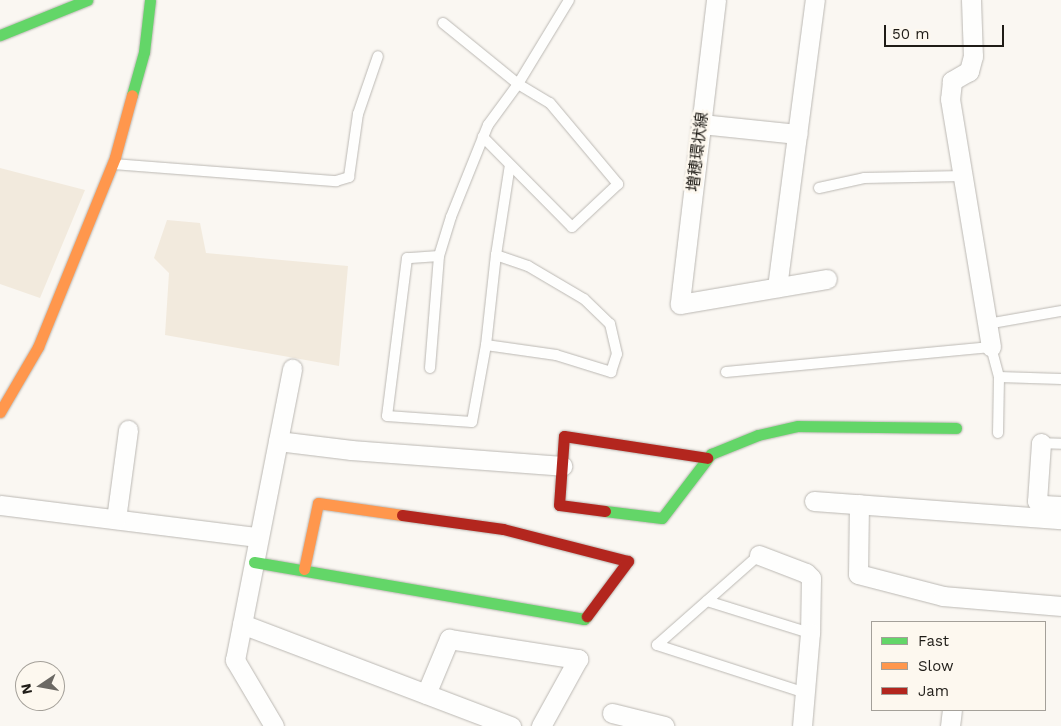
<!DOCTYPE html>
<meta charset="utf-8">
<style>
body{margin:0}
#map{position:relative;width:1061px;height:726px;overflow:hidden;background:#faf7f2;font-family:"Work Sans","Noto Sans JP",sans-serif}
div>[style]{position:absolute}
.green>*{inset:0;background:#f2eadd}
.roads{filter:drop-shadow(0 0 1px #bbb8b3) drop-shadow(0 0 1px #bbb8b3)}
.lane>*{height:10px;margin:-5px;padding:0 5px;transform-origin:5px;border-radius:5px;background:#fefefd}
.street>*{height:19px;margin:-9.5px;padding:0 9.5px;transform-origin:9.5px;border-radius:9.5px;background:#fefefd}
.fast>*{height:11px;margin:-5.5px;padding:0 5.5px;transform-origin:5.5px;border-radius:5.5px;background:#63d668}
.slow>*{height:11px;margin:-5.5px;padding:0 5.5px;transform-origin:5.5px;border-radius:5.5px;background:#ff974d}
.jam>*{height:11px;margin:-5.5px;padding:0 5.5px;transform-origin:5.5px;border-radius:5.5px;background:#b3261e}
span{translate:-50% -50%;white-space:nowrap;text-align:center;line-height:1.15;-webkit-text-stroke:5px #fdf8ef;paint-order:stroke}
.street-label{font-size:16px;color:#1f1c17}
.legend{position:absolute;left:871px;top:621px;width:175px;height:90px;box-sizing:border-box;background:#fdf8ef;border:1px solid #a4a099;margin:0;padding:6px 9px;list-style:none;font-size:15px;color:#1f1c17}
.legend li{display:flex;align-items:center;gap:10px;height:25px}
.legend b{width:25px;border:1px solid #a4a099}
.north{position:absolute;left:15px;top:661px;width:50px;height:50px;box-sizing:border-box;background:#fdf8ef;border:1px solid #a4a099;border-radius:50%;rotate:258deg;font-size:14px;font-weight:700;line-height:20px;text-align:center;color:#1f1c17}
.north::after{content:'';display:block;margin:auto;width:18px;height:22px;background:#6c6964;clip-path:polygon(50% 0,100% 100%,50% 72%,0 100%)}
.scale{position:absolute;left:884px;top:25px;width:120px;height:22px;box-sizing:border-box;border:2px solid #1f1c17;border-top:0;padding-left:6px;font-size:15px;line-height:18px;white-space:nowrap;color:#1f1c17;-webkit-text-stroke:4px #fdf8ef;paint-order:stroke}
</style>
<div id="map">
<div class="green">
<i style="clip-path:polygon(0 168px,85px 190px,40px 298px,0 284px)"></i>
<i style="clip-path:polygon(167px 220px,200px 223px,206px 253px,348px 266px,339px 366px,165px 335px,169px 273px,154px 258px)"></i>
</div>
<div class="roads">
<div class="lane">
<i style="left:443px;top:23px;width:97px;rotate:39.1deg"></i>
<i style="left:518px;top:84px;width:37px;rotate:31deg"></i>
<i style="left:550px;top:103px;width:106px;rotate:50deg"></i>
<i style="left:618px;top:184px;width:63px;rotate:136.9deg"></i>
<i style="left:572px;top:227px;width:127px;rotate:-134.7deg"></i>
<i style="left:113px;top:164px;width:224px;rotate:4.4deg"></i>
<i style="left:336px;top:181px;width:14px;rotate:-17deg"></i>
<i style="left:349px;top:177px;width:64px;rotate:-81.9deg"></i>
<i style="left:358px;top:114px;width:61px;rotate:-71deg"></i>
<i style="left:819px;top:188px;width:46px;rotate:-12.5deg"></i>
<i style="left:864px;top:178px;width:99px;rotate:-1.2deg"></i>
<i style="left:439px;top:256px;width:32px;rotate:176deg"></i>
<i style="left:407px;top:258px;width:159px;rotate:97.2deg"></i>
<i style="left:387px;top:416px;width:85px;rotate:4deg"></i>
<i style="left:472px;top:422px;width:78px;rotate:-79.7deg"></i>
<i style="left:486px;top:345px;width:91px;rotate:-83.7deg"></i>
<i style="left:496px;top:255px;width:91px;rotate:-81.2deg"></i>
<i style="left:987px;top:324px;width:75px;rotate:-10deg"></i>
<i style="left:486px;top:345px;width:71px;rotate:8.1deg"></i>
<i style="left:556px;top:355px;width:58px;rotate:17.2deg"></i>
<i style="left:611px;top:372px;width:19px;rotate:-72deg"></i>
<i style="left:617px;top:354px;width:31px;rotate:-103deg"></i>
<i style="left:610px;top:324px;width:36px;rotate:-136deg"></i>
<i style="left:584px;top:299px;width:65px;rotate:-149.5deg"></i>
<i style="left:528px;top:266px;width:34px;rotate:-161deg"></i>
<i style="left:430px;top:368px;width:112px;rotate:-85.4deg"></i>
<i style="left:439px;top:256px;width:41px;rotate:-72.9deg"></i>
<i style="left:451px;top:217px;width:99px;rotate:-68.1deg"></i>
<i style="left:488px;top:125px;width:51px;rotate:-53.8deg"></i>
<i style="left:518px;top:84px;width:98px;rotate:-58.7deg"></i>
<i style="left:726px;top:372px;width:266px;rotate:-5.4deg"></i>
<i style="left:991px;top:347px;width:31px;rotate:75deg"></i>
<i style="left:999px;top:377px;width:56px;rotate:91deg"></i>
<i style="left:999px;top:377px;width:62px;rotate:1.8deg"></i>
<i style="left:1037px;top:443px;width:24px;rotate:2deg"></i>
<i style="left:707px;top:601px;width:108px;rotate:17.3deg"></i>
<i style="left:657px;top:645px;width:157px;rotate:17.9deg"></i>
<i style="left:657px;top:645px;width:136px;rotate:-41.4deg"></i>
</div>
<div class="street">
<i style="left:716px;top:0;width:306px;rotate:96.8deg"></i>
<i style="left:680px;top:304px;width:149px;rotate:-9.7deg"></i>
<i style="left:971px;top:0;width:56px;rotate:88deg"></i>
<i style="left:973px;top:56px;width:16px;rotate:105deg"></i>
<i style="left:969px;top:71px;width:20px;rotate:150deg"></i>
<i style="left:952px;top:81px;width:18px;rotate:96deg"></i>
<i style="left:950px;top:99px;width:251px;rotate:80.6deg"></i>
<i style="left:701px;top:124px;width:97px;rotate:5.9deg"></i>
<i style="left:777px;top:287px;width:290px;rotate:-82.5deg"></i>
<i style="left:278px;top:441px;width:74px;rotate:7deg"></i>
<i style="left:351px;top:450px;width:212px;rotate:4.3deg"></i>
<i style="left:1041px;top:443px;width:58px;rotate:93.9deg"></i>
<i style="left:1037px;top:501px;width:7px;rotate:34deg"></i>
<i style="left:1043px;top:505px;width:18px;rotate:3deg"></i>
<i style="left:814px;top:501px;width:248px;rotate:4.2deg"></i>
<i style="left:859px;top:504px;width:70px;rotate:90.8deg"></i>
<i style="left:858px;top:574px;width:88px;rotate:14.5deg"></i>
<i style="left:943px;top:596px;width:118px;rotate:4.8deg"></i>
<i style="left:0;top:505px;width:260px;rotate:7.1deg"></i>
<i style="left:116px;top:519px;width:90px;rotate:-82.3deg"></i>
<i style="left:759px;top:555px;width:50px;rotate:21deg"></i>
<i style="left:806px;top:573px;width:7px;rotate:45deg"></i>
<i style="left:811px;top:578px;width:55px;rotate:91deg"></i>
<i style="left:810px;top:633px;width:93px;rotate:94.9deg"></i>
<i style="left:242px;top:624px;width:288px;rotate:20.8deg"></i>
<i style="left:426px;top:694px;width:60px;rotate:-67.3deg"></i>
<i style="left:449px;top:639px;width:131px;rotate:8.8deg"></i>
<i style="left:578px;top:659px;width:77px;rotate:118.9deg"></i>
<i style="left:612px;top:713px;width:54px;rotate:14deg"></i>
<i style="left:274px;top:726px;width:77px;rotate:-120.6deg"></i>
<i style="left:235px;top:660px;width:297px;rotate:-78.9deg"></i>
<i style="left:950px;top:726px;width:16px;rotate:-83deg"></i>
</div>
<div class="fast">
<i style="left:0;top:35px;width:94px;rotate:-21.9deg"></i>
<i style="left:132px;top:95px;width:45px;rotate:-74.4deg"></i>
<i style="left:144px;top:52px;width:52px;rotate:-83.4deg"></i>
<i style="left:605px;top:511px;width:57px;rotate:7deg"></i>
<i style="left:662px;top:518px;width:81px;rotate:-52.6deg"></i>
<i style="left:711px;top:454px;width:51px;rotate:-22deg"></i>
<i style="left:758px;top:435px;width:41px;rotate:-12.7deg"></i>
<i style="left:798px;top:426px;width:158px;rotate:0.7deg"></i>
<i style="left:254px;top:562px;width:335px;rotate:9.8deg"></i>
<i style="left:584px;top:619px;width:4px;rotate:-45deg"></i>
</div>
<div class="slow">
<i style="left:0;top:412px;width:75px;rotate:-59.7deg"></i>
<i style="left:38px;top:347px;width:205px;rotate:-67.9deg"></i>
<i style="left:115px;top:157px;width:64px;rotate:-74.7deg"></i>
<i style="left:304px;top:569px;width:67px;rotate:-78deg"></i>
<i style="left:318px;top:503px;width:85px;rotate:8.1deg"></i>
</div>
<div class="jam">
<i style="left:605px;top:511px;width:46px;rotate:-172.6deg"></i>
<i style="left:559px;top:505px;width:69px;rotate:-85.9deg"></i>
<i style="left:564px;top:436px;width:145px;rotate:8.7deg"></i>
<i style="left:402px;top:515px;width:102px;rotate:7.9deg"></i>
<i style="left:503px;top:529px;width:129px;rotate:14.4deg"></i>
<i style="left:628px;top:561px;width:69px;rotate:126.7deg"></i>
</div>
</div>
<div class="street-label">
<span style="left:698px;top:152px;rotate:-83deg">増穂環状線</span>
</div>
<ul class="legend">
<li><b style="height:6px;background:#63d668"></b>Fast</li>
<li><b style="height:6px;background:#ff974d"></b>Slow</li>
<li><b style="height:6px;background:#b3261e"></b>Jam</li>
</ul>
<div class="north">N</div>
<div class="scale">50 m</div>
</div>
